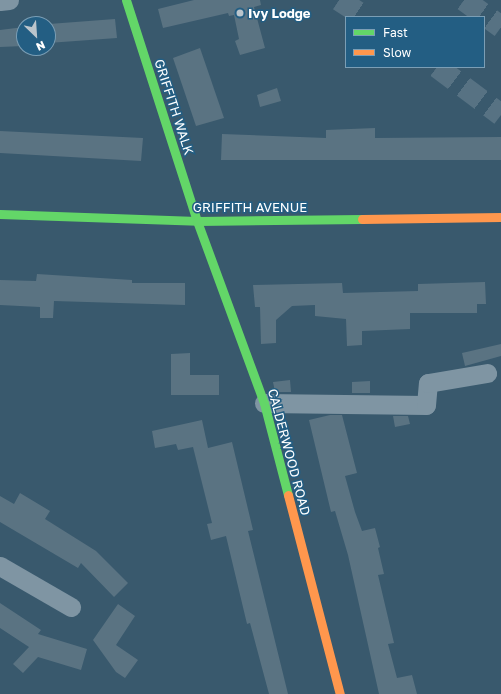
<!DOCTYPE html>
<style>
body{margin:0}
#map{position:relative;width:501px;height:694px;overflow:hidden;background:#39596d;font-family:"Golos Text",sans-serif}
div>[style]{position:absolute}
.building>*{inset:0;background:#5a7382}
.highway-tunnel>*{height:22px;margin-top:-11px;transform-origin:0;background:repeating-linear-gradient(90deg,#577283 0 22px,transparent 0 33px)}
.street>*{height:19px;margin:-9.5px;padding:0 9.5px;transform-origin:9.5px;border-radius:9.5px;background:#7f95a3}
.fast>*{height:9px;margin:-4.5px;padding:0 4.5px;transform-origin:4.5px;border-radius:4.5px;background:#63d668}
.slow>*{height:9px;margin:-4.5px;padding:0 4.5px;transform-origin:4.5px;border-radius:4.5px;background:#ff974d}
.dots>*{width:11px;height:11px;translate:-50% -50%;box-sizing:border-box;border:2px solid #235e83;border-radius:50%}
span{translate:-50% -50%;white-space:nowrap;text-align:center;line-height:1.15;-webkit-text-stroke:3px #235e83;paint-order:stroke}
.poi-label{font-size:13px;color:#fff;font-weight:700}
.left{translate:0 -50%;text-align:left}
.street-label{font-size:13px;color:#fff}
.legend{position:absolute;left:345px;top:16px;width:140px;height:52px;box-sizing:border-box;background:#235e83;border:1px solid #7b9eb5;margin:0;padding:5px 7px;list-style:none;font-size:12px;color:#fff}
.legend li{display:flex;align-items:center;gap:8px;height:20px}
.legend b{width:20px;border:1px solid #7b9eb5}
.north{position:absolute;left:16px;top:16px;width:40px;height:40px;box-sizing:border-box;background:#235e83;border:1px solid #7b9eb5;border-radius:50%;rotate:155deg;font-size:11px;font-weight:700;line-height:16px;text-align:center;color:#fff}
.north::after{content:'';display:block;margin:auto;width:14px;height:18px;background:#bac5cc;clip-path:polygon(50% 0,100% 100%,50% 72%,0 100%)}
</style>
<div id="map">
<div class="building">
<i style="clip-path:polygon(194px 0,260px 0,261px 5px,254px 7px,265px 48px,240px 55px,235px 41px,239px 39px,234px 15px,229px 16px,228px 13px,163px 28px,158px 9px)"></i>
<i style="clip-path:polygon(115px 19px,117px 38px,48px 43px,49px 24px)"></i>
<i style="clip-path:polygon(24px 27px,24px 46px,0 47px,0 30px)"></i>
<i style="clip-path:polygon(200px 48px,224px 118px,196px 126px,173px 58px)"></i>
<i style="clip-path:polygon(277px 88px,281px 101px,260px 107px,257px 95px)"></i>
<i style="clip-path:polygon(375px 128px,375px 138px,501px 137px,501px 160px,221px 160px,222px 134px,326px 138px,326px 130px)"></i>
<i style="clip-path:polygon(0 131px,143px 138px,141px 161px,0 153px)"></i>
<i style="clip-path:polygon(37px 274px,132px 280px,132px 283px,185px 283px,185px 305px,54px 301px,53px 318px,40px 318px,40px 307px,0 305px,0 280px,36px 281px)"></i>
<i style="clip-path:polygon(485px 282px,486px 304px,477px 304px,477px 313px,410px 313px,410px 329px,362px 331px,362px 345px,347px 346px,346px 319px,315px 316px,315px 305px,292px 306px,276px 320px,276px 343px,261px 344px,260px 307px,255px 307px,253px 285px,342px 283px,343px 293px,418px 291px,418px 284px)"></i>
<i style="clip-path:polygon(501px 344px,501px 356px,465px 366px,462px 353px)"></i>
<i style="clip-path:polygon(190px 353px,190px 375px,219px 375px,219px 395px,171px 395px,171px 354px)"></i>
<i style="clip-path:polygon(290px 380px,291px 392px,275px 392px,273px 382px)"></i>
<i style="clip-path:polygon(370px 381px,370px 393px,352px 393px,352px 382px)"></i>
<i style="clip-path:polygon(330px 415px,342px 415px,357px 473px,345px 476px,355px 512px,362px 531px,375px 528px,380px 547px,378px 548px,384px 574px,378px 575px,394px 643px,388px 644px,397px 678px,412px 675px,417px 694px,379px 694px,348px 555px,335px 511px,331px 512px,309px 420px)"></i>
<i style="clip-path:polygon(393px 416px,408px 416px,410px 424px,395px 427px)"></i>
<i style="clip-path:polygon(202px 420px,208px 448px,232px 442px,253px 530px,248px 531px,288px 694px,269px 694px,250px 623px,247px 624px,226px 536px,211px 540px,207px 524px,212px 523px,193px 447px,178px 450px,176px 444px,155px 448px,152px 431px)"></i>
<i style="clip-path:polygon(20px 493px,50px 511px,45px 519px,96px 551px,128px 583px,114px 597px,81px 563px,78px 568px,0 522px,0 496px,14px 504px)"></i>
<i style="clip-path:polygon(0 603px,41px 630px,38px 634px,87px 649px,81px 670px,38px 657px,23px 673px,13px 664px,29px 647px,0 628px)"></i>
<i style="clip-path:polygon(118px 604px,135px 616px,116px 645px,138px 660px,125px 678px,116px 672px,93px 640px)"></i>
</div>
<div class="highway-tunnel">
<i style="left:339px;top:0;width:31px;rotate:33deg"></i>
<i style="left:464px;top:0;width:46px;rotate:36.1deg"></i>
<i style="left:437px;top:67px;width:80px;rotate:36.9deg"></i>
</div>
<div class="street">
<i style="left:0;top:1px;width:9px;rotate:-6deg"></i>
<i style="left:264px;top:403px;width:162px;rotate:0.7deg"></i>
<i style="left:426px;top:405px;width:22px;rotate:-85deg"></i>
<i style="left:428px;top:383px;width:60px;rotate:-9.6deg"></i>
<i style="left:0;top:566px;width:82px;rotate:30deg"></i>
</div>
<div class="fast">
<i style="left:126px;top:0;width:232px;rotate:72.2deg"></i>
<i style="left:197px;top:221px;width:194px;rotate:69.8deg"></i>
<i style="left:264px;top:403px;width:95px;rotate:75.4deg"></i>
<i style="left:0;top:214px;width:197px;rotate:2deg"></i>
<i style="left:197px;top:221px;width:165px;rotate:-0.7deg"></i>
</div>
<div class="slow">
<i style="left:362px;top:219px;width:139px;rotate:-0.8deg"></i>
<i style="left:288px;top:495px;width:206px;rotate:75.4deg"></i>
</div>
<div class="dots">
<i style="left:240px;top:13px;background:#bac5cc"></i>
</div>
<div class="poi-label">
<span class="left" style="left:248px;top:13px">Ivy Lodge</span>
</div>
<div class="street-label">
<span style="left:174px;top:107px;rotate:72deg">GRIFFITH WALK</span>
<span style="left:250px;top:207px">GRIFFITH AVENUE</span>
<span style="left:289px;top:452px;rotate:75deg">CALDERWOOD ROAD</span>
</div>
<ul class="legend">
<li><b style="height:5px;background:#63d668"></b>Fast</li>
<li><b style="height:5px;background:#ff974d"></b>Slow</li>
</ul>
<div class="north">N</div>
</div>
